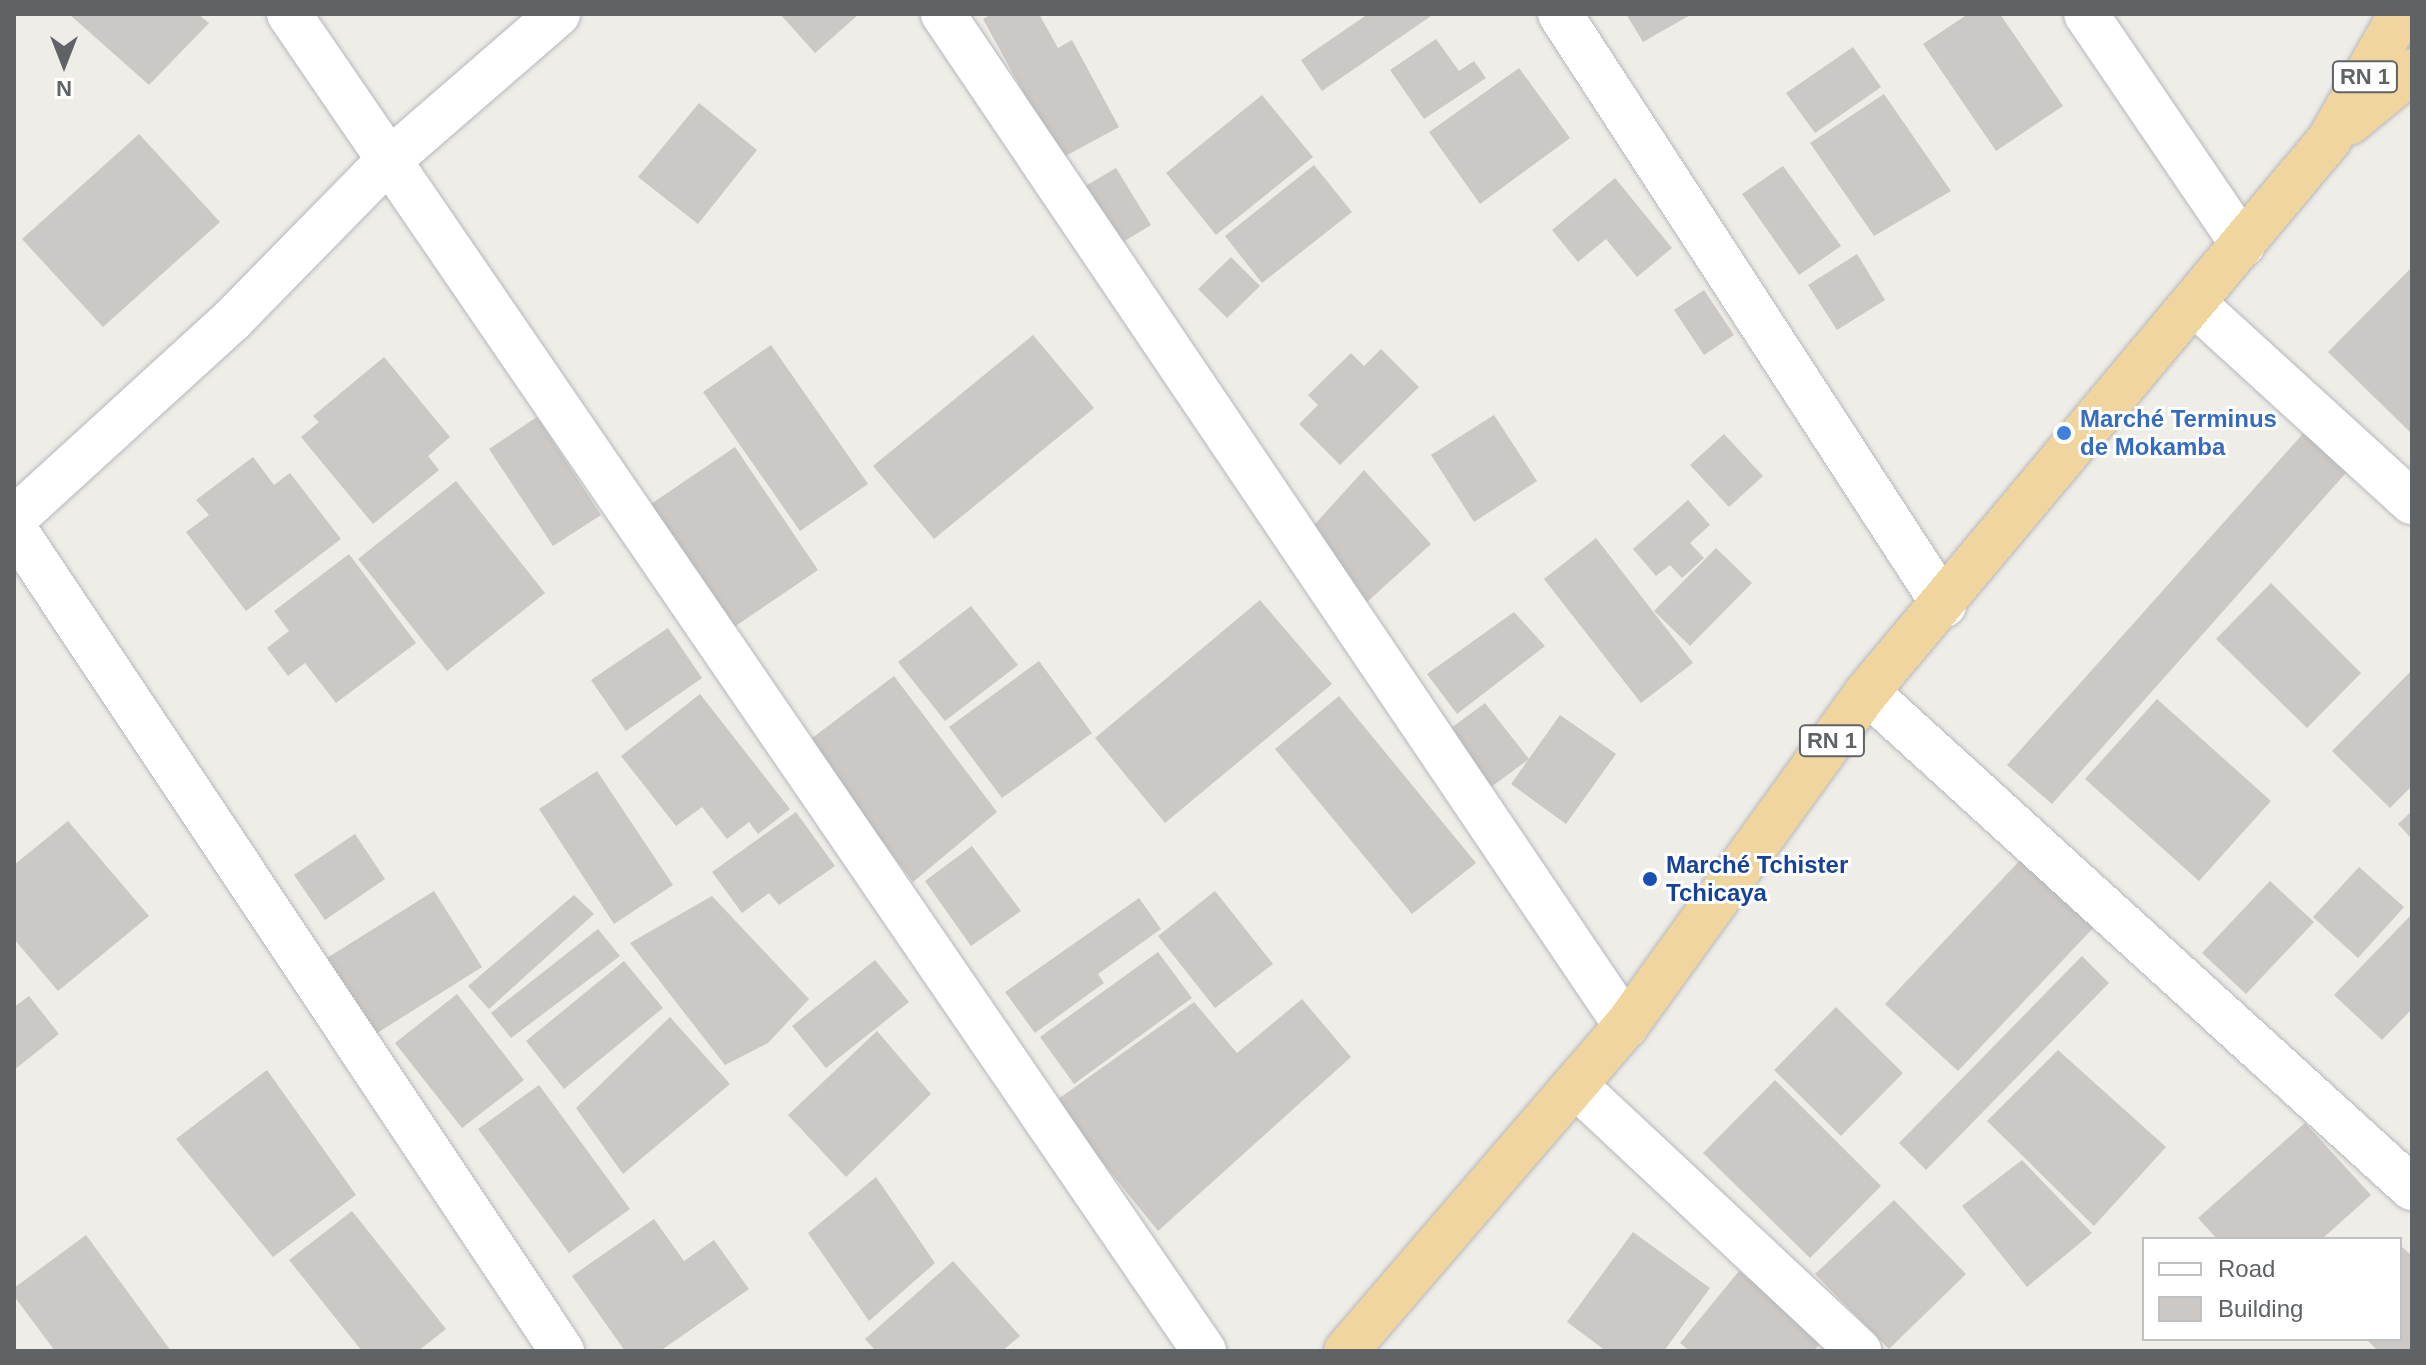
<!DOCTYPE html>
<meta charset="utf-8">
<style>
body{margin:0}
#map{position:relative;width:2426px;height:1365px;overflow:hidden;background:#efede8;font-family:Helvetica,sans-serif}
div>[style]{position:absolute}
.building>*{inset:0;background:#cbc8c5}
.roads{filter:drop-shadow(0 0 2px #b5b8bb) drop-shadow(0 0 2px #b5b8bb)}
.street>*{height:44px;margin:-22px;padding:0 22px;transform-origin:22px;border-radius:22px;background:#fff}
.highway>*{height:44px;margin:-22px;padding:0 22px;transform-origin:22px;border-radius:22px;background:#f0d59f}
.dots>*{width:22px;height:22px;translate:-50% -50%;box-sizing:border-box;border:4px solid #fff;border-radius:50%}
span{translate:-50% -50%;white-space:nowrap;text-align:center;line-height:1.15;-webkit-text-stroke:6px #fff;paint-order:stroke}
.shield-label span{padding:2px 6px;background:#fff;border:2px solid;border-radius:6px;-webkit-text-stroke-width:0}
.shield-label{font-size:22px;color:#606366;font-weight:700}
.shop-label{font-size:24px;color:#366cbe;font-weight:700}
.left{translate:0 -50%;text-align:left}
.transit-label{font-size:24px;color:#164399;font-weight:700}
.frame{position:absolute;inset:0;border:16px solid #606366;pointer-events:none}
.legend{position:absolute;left:2142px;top:1237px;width:260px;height:104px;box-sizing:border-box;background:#fff;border:2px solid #bfc1c2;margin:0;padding:10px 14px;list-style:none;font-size:24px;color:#606366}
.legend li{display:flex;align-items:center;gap:16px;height:40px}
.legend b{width:40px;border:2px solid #bfc1c2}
.north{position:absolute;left:24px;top:24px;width:80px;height:80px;-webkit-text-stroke:6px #fff;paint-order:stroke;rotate:180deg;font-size:22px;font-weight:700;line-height:32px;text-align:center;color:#606366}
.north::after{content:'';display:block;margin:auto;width:28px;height:36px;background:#606366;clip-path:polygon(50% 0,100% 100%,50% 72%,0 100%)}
</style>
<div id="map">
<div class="building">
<i style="clip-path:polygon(69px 14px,198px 14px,209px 23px,149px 85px)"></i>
<i style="clip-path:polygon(780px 14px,859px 14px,815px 53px)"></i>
<i style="clip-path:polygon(992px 14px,1039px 14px,1058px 48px,1072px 40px,1119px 127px,1060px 159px,983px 19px)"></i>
<i style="clip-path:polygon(1368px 14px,1434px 14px,1322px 91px,1301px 60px)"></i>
<i style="clip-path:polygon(1626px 14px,1692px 14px,1643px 42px)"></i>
<i style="clip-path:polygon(1968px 14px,2000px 14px,2063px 106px,1996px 151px,1923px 44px)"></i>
<i style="clip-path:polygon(1436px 39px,1459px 71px,1474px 61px,1486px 78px,1424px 119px,1390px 70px)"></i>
<i style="clip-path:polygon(1853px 47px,1881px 87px,1815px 133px,1786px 93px)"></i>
<i style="clip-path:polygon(1519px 68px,1570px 138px,1480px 204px,1429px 132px)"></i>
<i style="clip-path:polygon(1884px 94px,1951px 191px,1874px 236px,1810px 143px)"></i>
<i style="clip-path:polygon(1262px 95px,1313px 157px,1216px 235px,1166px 173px)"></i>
<i style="clip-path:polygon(699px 103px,757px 150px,698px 224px,638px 177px)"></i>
<i style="clip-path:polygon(139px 134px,220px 222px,103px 327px,22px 239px)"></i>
<i style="clip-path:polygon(1314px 165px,1352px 212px,1262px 283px,1225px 236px)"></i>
<i style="clip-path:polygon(1783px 166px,1841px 246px,1799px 275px,1742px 194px)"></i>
<i style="clip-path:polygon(1116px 168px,1151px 225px,1108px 251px,1072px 194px)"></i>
<i style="clip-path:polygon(1615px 178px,1672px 248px,1637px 277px,1606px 239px,1578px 262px,1552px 230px)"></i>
<i style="clip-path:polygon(1857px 254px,1885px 300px,1837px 330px,1808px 285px)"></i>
<i style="clip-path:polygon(1231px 257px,1260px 286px,1227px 318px,1198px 289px)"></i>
<i style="clip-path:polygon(2412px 267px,2412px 434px,2328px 352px)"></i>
<i style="clip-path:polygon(1704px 290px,1734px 335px,1704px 355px,1674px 310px)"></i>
<i style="clip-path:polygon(1033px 335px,1094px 408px,934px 539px,873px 466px)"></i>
<i style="clip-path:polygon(771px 345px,868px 484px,800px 531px,703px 392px)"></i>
<i style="clip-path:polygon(1381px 349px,1419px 387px,1340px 465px,1299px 424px,1318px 405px,1308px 395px,1351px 353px,1364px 366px)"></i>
<i style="clip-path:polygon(384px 357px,450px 437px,428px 456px,439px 470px,373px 524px,301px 437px,319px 422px,313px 416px)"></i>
<i style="clip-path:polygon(1494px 415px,1537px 481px,1474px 522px,1431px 455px)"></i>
<i style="clip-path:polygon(537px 417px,601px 515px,553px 546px,489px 449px)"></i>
<i style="clip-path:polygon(2308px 428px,2352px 466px,2052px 804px,2007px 765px)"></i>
<i style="clip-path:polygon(1724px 434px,1763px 476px,1729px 507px,1690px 465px)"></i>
<i style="clip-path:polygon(735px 447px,818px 570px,734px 627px,651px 504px)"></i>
<i style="clip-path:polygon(253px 457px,274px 485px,290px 473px,341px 539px,246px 611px,186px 532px,209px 515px,196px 500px)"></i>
<i style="clip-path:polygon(1364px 470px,1431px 544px,1367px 602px,1306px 534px)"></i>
<i style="clip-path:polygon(456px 481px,545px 593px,447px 671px,358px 559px)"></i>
<i style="clip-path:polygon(1688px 500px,1710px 525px,1690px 543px,1704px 558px,1682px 578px,1670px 565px,1656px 576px,1633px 549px)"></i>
<i style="clip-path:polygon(1596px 538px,1693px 663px,1641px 703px,1544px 579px)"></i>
<i style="clip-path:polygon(1716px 548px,1752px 583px,1690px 646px,1654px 611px)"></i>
<i style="clip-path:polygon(349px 554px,416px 643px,336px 703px,305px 663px,288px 676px,267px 648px,289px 631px,274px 611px)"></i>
<i style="clip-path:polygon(2271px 583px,2361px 673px,2307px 728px,2216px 639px)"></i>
<i style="clip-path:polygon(1260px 600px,1332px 684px,1165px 823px,1095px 738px)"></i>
<i style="clip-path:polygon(971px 606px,1018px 665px,945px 721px,898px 662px)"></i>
<i style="clip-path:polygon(1514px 612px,1545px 646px,1457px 714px,1427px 674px)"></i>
<i style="clip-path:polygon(668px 628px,702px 678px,626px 731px,591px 680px)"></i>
<i style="clip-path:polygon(1039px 661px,1092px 733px,1002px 798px,949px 727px)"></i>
<i style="clip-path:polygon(2412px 670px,2412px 786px,2390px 808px,2332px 751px)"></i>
<i style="clip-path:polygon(894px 676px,997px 812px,913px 882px,807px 742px)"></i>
<i style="clip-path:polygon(700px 694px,790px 809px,758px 834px,749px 822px,727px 839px,702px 807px,676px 826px,621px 756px)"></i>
<i style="clip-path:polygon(1339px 696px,1476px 863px,1412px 914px,1275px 749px)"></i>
<i style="clip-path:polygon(2157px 699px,2271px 801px,2199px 881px,2085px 779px)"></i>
<i style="clip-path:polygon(1485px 703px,1529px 759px,1479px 796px,1435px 740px)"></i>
<i style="clip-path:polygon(1560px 715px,1616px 754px,1566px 824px,1511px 784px)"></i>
<i style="clip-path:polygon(597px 771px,673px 885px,614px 924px,539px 809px)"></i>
<i style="clip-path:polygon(2412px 811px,2412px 839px,2398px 824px)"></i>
<i style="clip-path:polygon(796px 812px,835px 866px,779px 905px,769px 893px,742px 913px,712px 872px)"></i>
<i style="clip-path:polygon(68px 821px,149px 916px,58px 991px,14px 939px,14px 865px)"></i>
<i style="clip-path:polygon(355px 834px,385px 879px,325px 920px,294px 875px)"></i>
<i style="clip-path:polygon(972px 846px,1021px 911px,971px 946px,925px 881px)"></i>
<i style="clip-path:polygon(2023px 857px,2096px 925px,1958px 1071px,1885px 1004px)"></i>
<i style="clip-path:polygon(2359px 867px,2404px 907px,2358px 958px,2313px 917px)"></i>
<i style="clip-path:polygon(2270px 881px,2314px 922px,2246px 994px,2202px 953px)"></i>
<i style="clip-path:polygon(434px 891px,482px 967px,374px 1035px,327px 958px)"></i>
<i style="clip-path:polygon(1215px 891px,1273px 964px,1215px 1008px,1158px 936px)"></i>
<i style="clip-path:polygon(574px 895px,594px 914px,489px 1009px,468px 986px)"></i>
<i style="clip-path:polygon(712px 896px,809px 999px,768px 1043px,725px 1065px,630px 943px)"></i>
<i style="clip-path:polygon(1139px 898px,1161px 929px,1098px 974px,1104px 983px,1035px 1033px,1005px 992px)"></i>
<i style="clip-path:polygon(2412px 914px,2412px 1009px,2382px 1040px,2334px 995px)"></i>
<i style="clip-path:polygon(598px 929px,620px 956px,511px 1038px,491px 1013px)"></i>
<i style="clip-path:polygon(1158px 952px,1192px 998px,1074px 1084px,1040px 1037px)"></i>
<i style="clip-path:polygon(2082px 956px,2109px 983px,1926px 1170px,1899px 1143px)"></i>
<i style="clip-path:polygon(875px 960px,909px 1002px,826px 1068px,792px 1026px)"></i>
<i style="clip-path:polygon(624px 961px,663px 1008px,564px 1089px,526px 1041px)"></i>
<i style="clip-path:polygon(457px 994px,524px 1080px,462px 1128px,395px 1043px)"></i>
<i style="clip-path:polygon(29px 996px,59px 1034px,14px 1070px,14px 1007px)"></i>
<i style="clip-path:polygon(1302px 999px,1351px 1057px,1158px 1231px,1054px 1102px,1194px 1002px,1237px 1053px)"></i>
<i style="clip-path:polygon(1836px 1007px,1903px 1073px,1841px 1136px,1774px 1070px)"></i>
<i style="clip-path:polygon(670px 1017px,730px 1084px,623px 1174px,576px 1108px)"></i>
<i style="clip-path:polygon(877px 1031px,931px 1094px,846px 1177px,788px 1115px)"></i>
<i style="clip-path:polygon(2058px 1050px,2166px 1147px,2094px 1226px,1987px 1121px)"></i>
<i style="clip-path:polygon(267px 1070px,356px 1195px,273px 1257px,176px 1139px)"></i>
<i style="clip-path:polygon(1775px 1080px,1881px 1186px,1810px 1258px,1703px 1153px)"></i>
<i style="clip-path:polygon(539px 1085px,630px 1209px,569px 1253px,478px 1129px)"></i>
<i style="clip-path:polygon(2305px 1123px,2371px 1195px,2322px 1239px,2217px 1239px,2198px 1218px)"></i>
<i style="clip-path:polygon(2022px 1160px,2092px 1233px,2027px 1287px,1962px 1206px)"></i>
<i style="clip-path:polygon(876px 1177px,935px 1263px,869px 1321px,808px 1233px)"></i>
<i style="clip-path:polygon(1894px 1200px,1966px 1274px,1889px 1349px,1815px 1274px)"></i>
<i style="clip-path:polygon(352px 1211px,446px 1329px,418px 1351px,362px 1351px,289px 1260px)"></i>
<i style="clip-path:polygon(654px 1219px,684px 1261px,714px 1240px,749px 1289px,660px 1351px,625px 1351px,572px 1276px)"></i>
<i style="clip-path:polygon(1633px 1232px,1710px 1288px,1664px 1351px,1606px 1351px,1567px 1322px)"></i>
<i style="clip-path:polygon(86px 1235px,171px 1351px,55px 1351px,14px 1296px,14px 1288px)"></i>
<i style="clip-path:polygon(2400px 1245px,2412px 1256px,2412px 1351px,2378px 1351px,2366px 1339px,2400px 1339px)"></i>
<i style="clip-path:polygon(953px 1261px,1020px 1336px,1002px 1351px,876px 1351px,865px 1339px)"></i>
<i style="clip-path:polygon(1739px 1271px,1824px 1338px,1814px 1351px,1690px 1351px,1680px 1343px)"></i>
</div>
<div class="roads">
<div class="street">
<i style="left:289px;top:14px;width:1620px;rotate:55.61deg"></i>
<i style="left:943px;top:14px;width:1221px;rotate:55.98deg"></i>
<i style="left:1560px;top:14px;width:705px;rotate:56.99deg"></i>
<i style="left:2086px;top:14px;width:279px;rotate:55.8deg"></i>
<i style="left:2197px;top:306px;width:291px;rotate:42.4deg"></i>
<i style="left:14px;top:519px;width:295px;rotate:-42.4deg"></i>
<i style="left:232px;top:320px;width:219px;rotate:-45.6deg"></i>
<i style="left:385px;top:164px;width:229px;rotate:-40.9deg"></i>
<i style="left:14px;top:528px;width:989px;rotate:56.34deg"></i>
<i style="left:1867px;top:692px;width:737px;rotate:42.31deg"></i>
<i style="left:1576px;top:1086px;width:388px;rotate:43.1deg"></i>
</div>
<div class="highway">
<i style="left:2349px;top:123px;width:82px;rotate:-39.5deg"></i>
<i style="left:1346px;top:1351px;width:429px;rotate:-49.3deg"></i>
<i style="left:1626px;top:1026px;width:412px;rotate:-54.2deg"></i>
<i style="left:1867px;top:692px;width:720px;rotate:-50.07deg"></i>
<i style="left:2329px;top:140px;width:145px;rotate:-60.3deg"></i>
</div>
</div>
<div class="dots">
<i style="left:2064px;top:433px;background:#3f7fe0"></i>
<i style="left:1650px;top:879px;background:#1a4fb4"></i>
</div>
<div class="shield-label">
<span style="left:2365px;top:77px">RN 1</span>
<span style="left:1832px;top:741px">RN 1</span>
</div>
<div class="shop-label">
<span class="left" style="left:2080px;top:433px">Marché Terminus<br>de Mokamba</span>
</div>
<div class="transit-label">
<span class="left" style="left:1666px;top:879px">Marché Tchister<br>Tchicaya</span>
</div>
<div class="frame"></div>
<ul class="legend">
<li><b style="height:10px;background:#fff"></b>Road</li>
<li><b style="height:22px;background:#cbc8c5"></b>Building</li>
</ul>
<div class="north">N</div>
</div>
